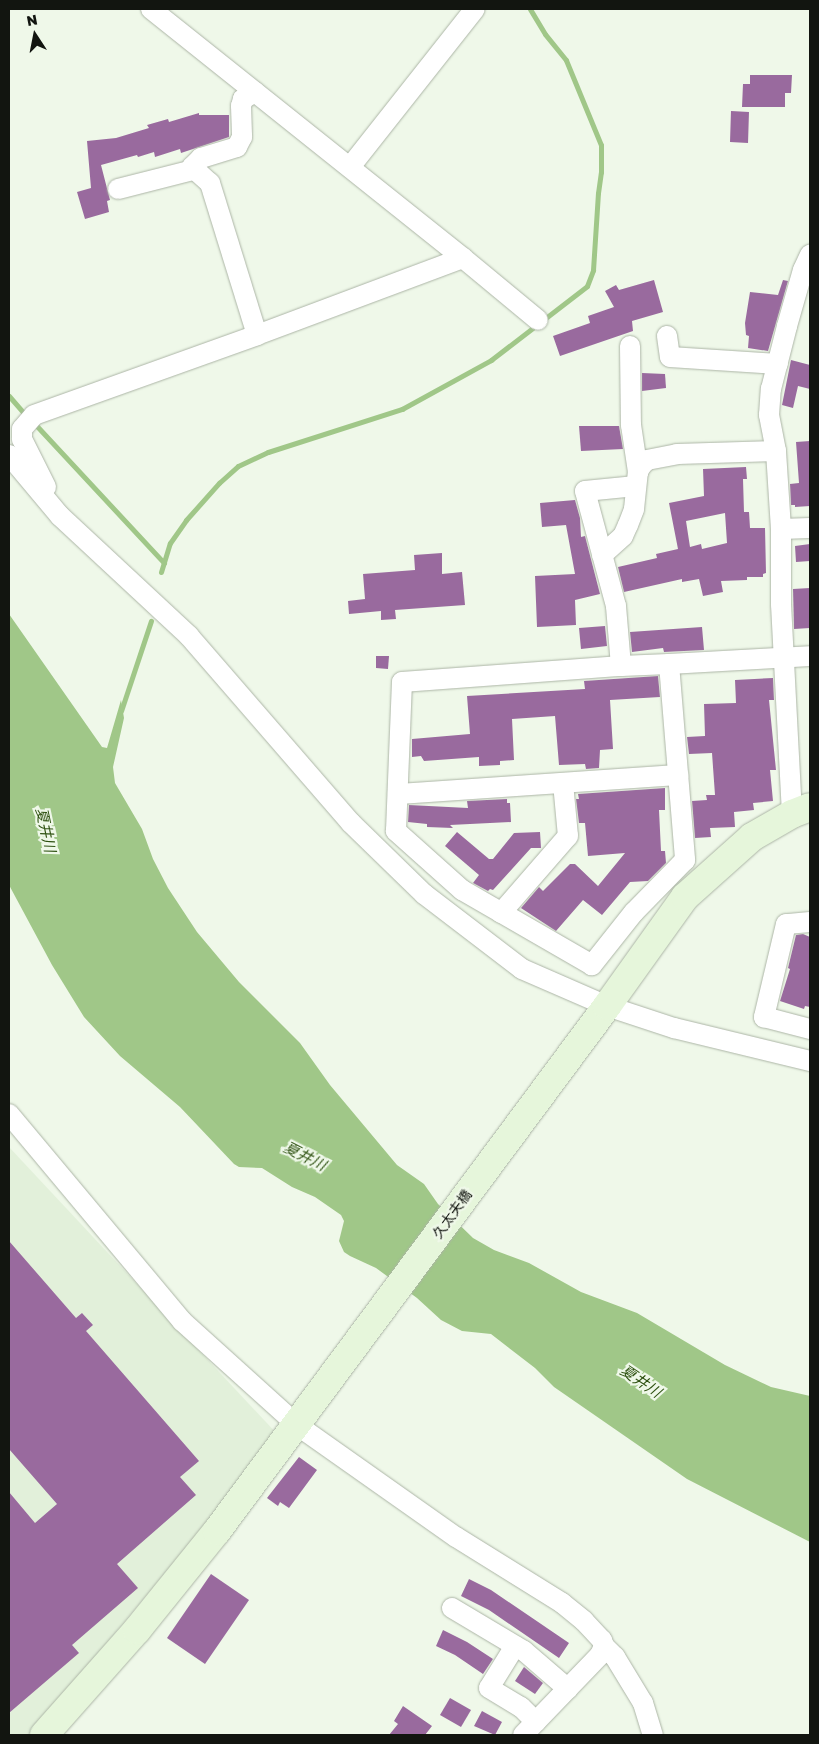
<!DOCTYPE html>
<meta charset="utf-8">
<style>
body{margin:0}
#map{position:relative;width:819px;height:1744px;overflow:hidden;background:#eff8e9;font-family:"Golos Text","Noto Sans JP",sans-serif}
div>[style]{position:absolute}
.built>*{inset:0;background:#e2f0da}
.water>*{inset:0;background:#a0c788}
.stream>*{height:5px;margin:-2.5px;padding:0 2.5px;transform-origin:2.5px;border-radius:2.5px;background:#a0c788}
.building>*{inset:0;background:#996a9e}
.roads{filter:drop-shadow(0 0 1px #acb5a6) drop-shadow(0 0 1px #acb5a6)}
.street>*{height:20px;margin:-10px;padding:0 10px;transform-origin:10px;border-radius:10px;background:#fff}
.secondary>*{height:28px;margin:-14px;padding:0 14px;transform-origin:14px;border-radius:14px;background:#e6f6db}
span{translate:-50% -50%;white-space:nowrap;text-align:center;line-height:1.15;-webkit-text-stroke:4.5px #eff8e9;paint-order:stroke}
.street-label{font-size:14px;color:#121510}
.water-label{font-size:15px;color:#2f5212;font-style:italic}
.frame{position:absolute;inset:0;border:10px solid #121510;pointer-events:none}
.north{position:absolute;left:10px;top:10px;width:50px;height:50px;-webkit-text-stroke:4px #eff8e9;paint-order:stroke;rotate:349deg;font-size:14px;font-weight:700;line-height:20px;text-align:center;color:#121510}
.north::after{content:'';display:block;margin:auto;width:18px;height:22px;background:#121510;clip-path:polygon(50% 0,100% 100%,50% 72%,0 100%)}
</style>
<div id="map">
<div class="built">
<i style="clip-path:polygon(9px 1147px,279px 1436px,30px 1735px,9px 1735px)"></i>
</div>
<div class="water">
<i style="clip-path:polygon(9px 614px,102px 747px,107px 748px,121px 700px,124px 718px,113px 767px,115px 783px,142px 829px,153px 859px,168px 888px,197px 932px,239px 982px,300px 1043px,330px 1085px,397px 1165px,424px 1184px,438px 1204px,473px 1238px,494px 1250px,529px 1263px,581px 1292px,637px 1313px,725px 1365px,771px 1387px,810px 1396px,810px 1542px,687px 1479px,554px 1387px,535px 1368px,491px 1334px,462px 1331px,441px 1320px,417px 1298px,376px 1268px,350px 1256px,344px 1252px,339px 1241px,344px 1221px,341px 1215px,315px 1197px,292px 1187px,262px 1168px,239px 1167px,234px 1164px,180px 1107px,120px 1056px,84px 1017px,52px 965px,9px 885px)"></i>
</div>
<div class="stream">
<i style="left:9px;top:396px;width:23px;rotate:49deg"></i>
<i style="left:34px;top:423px;width:191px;rotate:47.1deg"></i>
<i style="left:161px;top:572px;width:30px;rotate:-73deg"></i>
<i style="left:170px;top:543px;width:28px;rotate:-55deg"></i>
<i style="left:186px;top:520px;width:50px;rotate:-48.3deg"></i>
<i style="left:219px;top:483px;width:25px;rotate:-42deg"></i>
<i style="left:238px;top:466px;width:33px;rotate:-25deg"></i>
<i style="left:268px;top:452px;width:141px;rotate:-17.8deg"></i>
<i style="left:402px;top:409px;width:102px;rotate:-28.8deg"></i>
<i style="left:491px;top:360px;width:121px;rotate:-37.6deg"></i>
<i style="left:587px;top:286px;width:17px;rotate:-69deg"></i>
<i style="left:593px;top:270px;width:77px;rotate:-86.3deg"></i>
<i style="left:598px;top:193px;width:21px;rotate:-82deg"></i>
<i style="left:601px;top:172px;width:27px;rotate:-90deg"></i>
<i style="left:601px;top:145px;width:92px;rotate:-112.4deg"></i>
<i style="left:566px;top:60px;width:33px;rotate:-129deg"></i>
<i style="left:545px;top:34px;width:29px;rotate:-121deg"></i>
<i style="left:121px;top:711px;width:95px;rotate:-71.6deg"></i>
</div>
<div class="building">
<i style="clip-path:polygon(750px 75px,792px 75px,791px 93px,785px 93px,785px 107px,742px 107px,743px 84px,750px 84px)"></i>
<i style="clip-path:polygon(731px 111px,749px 112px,748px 143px,730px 142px)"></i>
<i style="clip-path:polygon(199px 113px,199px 115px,229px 115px,229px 137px,181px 153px,180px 149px,155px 157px,154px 152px,138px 157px,137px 155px,101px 165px,110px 200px,107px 201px,109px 212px,85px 219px,77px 192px,91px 188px,87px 141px,116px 138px,149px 128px,147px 125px,168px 119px,169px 122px)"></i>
<i style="clip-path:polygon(654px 280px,663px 312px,632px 321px,633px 331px,560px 356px,553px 336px,590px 323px,588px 316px,614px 307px,605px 291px,616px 285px,619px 290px)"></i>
<i style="clip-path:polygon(783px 280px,788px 281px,768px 351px,748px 348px,749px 336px,746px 335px,745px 323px,750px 292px,778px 295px)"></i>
<i style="clip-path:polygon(791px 360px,810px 365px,810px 389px,798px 386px,793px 408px,782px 405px)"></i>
<i style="clip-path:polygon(642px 373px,665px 374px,666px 388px,642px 391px)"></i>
<i style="clip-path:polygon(579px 426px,619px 426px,623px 449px,581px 451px)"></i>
<i style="clip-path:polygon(810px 441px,810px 506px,795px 507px,795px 505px,791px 505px,790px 484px,799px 483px,796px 442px)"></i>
<i style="clip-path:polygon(evenodd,746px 467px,747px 479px,743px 479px,744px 512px,749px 512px,750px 528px,765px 528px,766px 573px,763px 574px,763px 577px,747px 577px,747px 580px,721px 581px,723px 592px,703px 596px,699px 579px,682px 582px,682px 579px,624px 592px,618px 567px,657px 558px,656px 554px,678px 549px,669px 503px,704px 496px,703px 469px,746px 467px,725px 513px,727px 543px,702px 549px,701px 544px,690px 547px,686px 521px,725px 513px)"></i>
<i style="clip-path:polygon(575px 500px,580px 518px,581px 537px,585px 536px,600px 594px,575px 600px,576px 625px,537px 627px,535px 576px,575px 574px,566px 525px,542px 527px,540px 503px)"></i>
<i style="clip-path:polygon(810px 544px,810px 561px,796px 562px,795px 546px)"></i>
<i style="clip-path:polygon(442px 553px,442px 574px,462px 572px,465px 605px,395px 610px,396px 619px,381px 620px,381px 611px,349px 614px,348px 601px,365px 599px,363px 574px,415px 570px,414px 555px)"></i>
<i style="clip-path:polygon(810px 588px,810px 628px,794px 629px,793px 589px)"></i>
<i style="clip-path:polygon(605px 626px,607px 646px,581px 649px,579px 628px)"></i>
<i style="clip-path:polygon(702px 627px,704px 650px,664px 652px,663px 648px,632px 652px,630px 632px)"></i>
<i style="clip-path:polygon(376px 656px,389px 656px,388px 669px,376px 668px)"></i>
<i style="clip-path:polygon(658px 676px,660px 697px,610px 700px,613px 749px,600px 750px,599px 768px,586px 769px,585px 764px,559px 765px,555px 716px,512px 719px,514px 760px,500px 761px,500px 765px,479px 766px,479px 757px,424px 761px,421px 756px,412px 757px,412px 739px,470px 734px,467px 696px,585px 689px,584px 681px)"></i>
<i style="clip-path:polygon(773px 678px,774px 700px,769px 700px,776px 770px,770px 770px,773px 801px,753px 803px,754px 810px,734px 812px,735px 827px,710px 828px,711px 837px,695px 838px,692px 801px,707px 800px,706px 795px,715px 795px,712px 753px,689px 754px,687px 737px,705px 736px,704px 704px,736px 703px,735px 680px)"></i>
<i style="clip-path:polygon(665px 788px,665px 810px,659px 810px,661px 851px,665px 851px,666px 863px,648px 881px,630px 882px,602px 915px,583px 900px,556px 931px,521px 908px,539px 887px,543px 891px,570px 864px,575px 864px,598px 886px,625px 853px,588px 856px,585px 823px,579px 823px,576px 799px,579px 799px,578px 794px)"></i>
<i style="clip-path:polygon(507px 799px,507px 803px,510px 803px,511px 822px,450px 825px,453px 828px,427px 827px,427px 824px,408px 822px,409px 805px,468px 808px,467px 801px)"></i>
<i style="clip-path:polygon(457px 832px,489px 859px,493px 859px,514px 833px,540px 832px,541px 848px,531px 848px,493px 890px,490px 889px,488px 891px,473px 883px,479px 875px,445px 846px)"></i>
<i style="clip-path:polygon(803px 934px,810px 937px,810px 1007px,805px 1006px,804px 1009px,780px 1001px,790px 969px,788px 968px,796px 935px)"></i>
<i style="clip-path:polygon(9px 1241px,76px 1318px,82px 1313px,93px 1325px,86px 1331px,199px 1461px,180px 1477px,196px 1495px,117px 1564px,138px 1588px,72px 1645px,79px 1653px,9px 1713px,9px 1492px,35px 1523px,57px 1504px,9px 1449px)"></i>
<i style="clip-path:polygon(299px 1457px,317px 1470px,289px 1508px,280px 1502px,278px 1506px,267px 1498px)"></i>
<i style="clip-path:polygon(211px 1574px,249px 1600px,205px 1664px,167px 1638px)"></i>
<i style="clip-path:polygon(469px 1579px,491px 1590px,569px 1643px,559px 1658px,489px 1610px,461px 1596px)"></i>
<i style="clip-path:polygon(443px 1630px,467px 1642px,493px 1659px,483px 1674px,455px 1655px,436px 1646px)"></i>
<i style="clip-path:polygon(524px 1667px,543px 1683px,535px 1694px,515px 1681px)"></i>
<i style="clip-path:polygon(450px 1698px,471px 1710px,461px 1727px,440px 1715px)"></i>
<i style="clip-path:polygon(403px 1706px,432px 1726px,425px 1735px,389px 1735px,398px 1724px,394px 1721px)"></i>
<i style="clip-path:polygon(482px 1711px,502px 1722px,495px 1735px,474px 1726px)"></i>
</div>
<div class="roads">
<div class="street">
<i style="left:151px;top:9px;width:399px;rotate:38.6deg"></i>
<i style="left:463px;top:258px;width:97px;rotate:39.6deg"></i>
<i style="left:255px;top:92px;width:14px;rotate:150deg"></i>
<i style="left:243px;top:99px;width:7px;rotate:106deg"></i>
<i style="left:241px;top:106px;width:31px;rotate:88deg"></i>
<i style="left:242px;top:137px;width:11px;rotate:117deg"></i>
<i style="left:237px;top:147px;width:38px;rotate:163deg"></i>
<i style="left:201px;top:158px;width:13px;rotate:135deg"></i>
<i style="left:192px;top:167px;width:24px;rotate:42deg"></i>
<i style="left:210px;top:183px;width:159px;rotate:72.8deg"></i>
<i style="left:350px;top:167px;width:201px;rotate:-51.7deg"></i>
<i style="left:118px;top:189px;width:77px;rotate:-14.2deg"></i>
<i style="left:667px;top:336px;width:21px;rotate:82deg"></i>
<i style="left:670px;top:357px;width:108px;rotate:3.7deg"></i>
<i style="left:630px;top:346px;width:79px;rotate:89.3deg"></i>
<i style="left:631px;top:425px;width:48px;rotate:81.5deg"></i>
<i style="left:9px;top:455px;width:80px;rotate:50.1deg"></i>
<i style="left:60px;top:516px;width:176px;rotate:42.9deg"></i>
<i style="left:189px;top:636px;width:247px;rotate:49.1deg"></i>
<i style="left:351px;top:823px;width:102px;rotate:44.2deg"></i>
<i style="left:424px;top:894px;width:123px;rotate:37.4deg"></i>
<i style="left:522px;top:969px;width:93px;rotate:23.5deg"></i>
<i style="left:607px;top:1006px;width:71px;rotate:18.2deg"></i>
<i style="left:674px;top:1028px;width:140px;rotate:13.6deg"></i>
<i style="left:46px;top:487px;width:54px;rotate:-116.6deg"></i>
<i style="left:22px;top:439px;width:10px;rotate:-90deg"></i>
<i style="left:22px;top:429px;width:18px;rotate:-49deg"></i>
<i style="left:34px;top:415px;width:237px;rotate:-19.7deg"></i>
<i style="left:257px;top:335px;width:220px;rotate:-20.5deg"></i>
<i style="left:781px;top:529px;width:29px;rotate:-2deg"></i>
<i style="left:602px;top:555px;width:28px;rotate:-42deg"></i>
<i style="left:623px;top:536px;width:12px;rotate:-66deg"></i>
<i style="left:628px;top:525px;width:17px;rotate:-69deg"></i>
<i style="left:634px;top:509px;width:37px;rotate:-84deg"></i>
<i style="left:638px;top:472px;width:7px;rotate:-63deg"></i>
<i style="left:641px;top:466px;width:8px;rotate:-45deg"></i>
<i style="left:647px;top:460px;width:31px;rotate:-11deg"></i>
<i style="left:677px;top:454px;width:99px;rotate:-1.7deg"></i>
<i style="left:669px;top:664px;width:197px;rotate:85.3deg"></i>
<i style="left:685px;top:860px;width:73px;rotate:134.4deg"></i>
<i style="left:634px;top:912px;width:68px;rotate:128.4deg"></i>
<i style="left:592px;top:965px;width:150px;rotate:-150deg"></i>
<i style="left:462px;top:890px;width:89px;rotate:-138.2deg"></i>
<i style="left:396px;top:831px;width:149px;rotate:-87.7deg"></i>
<i style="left:402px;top:682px;width:220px;rotate:-4.2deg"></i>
<i style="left:621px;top:666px;width:48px;rotate:-2.4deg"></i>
<i style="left:669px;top:664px;width:141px;rotate:-3.2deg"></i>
<i style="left:621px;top:666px;width:60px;rotate:-94.8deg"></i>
<i style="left:616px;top:606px;width:119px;rotate:-105.1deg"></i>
<i style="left:585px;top:491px;width:51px;rotate:-5.6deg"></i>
<i style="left:398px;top:794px;width:281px;rotate:-3.9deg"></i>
<i style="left:792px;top:814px;width:210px;rotate:-93deg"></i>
<i style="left:781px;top:604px;width:75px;rotate:-90deg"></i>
<i style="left:781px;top:529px;width:78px;rotate:-93.7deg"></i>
<i style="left:776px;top:451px;width:37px;rotate:-101deg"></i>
<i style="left:769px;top:415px;width:26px;rotate:-86deg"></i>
<i style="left:771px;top:389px;width:65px;rotate:-75.7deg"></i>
<i style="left:787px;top:326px;width:58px;rotate:-74.1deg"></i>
<i style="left:803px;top:270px;width:17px;rotate:-65deg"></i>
<i style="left:501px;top:913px;width:102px;rotate:-49deg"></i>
<i style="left:568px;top:836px;width:53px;rotate:-95.4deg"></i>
<i style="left:810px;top:922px;width:24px;rotate:175deg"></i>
<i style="left:786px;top:924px;width:96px;rotate:103.3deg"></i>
<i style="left:764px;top:1017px;width:48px;rotate:14.6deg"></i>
<i style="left:9px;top:1114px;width:270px;rotate:50.1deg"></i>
<i style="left:182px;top:1321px;width:155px;rotate:42.1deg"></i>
<i style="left:297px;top:1425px;width:194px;rotate:35.2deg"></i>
<i style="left:456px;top:1537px;width:125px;rotate:31.9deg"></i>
<i style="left:562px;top:1603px;width:28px;rotate:39deg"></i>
<i style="left:584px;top:1621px;width:26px;rotate:47deg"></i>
<i style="left:602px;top:1640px;width:6px;rotate:72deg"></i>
<i style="left:604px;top:1646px;width:10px;rotate:114deg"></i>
<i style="left:600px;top:1655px;width:111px;rotate:133.9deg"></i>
<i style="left:452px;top:1608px;width:84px;rotate:30.8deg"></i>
<i style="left:524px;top:1651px;width:58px;rotate:40.8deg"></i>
<i style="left:515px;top:1646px;width:49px;rotate:121.8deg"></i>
<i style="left:489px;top:1688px;width:37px;rotate:31deg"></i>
<i style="left:521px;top:1707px;width:21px;rotate:45deg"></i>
<i style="left:604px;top:1646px;width:16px;rotate:45deg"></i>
<i style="left:615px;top:1657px;width:54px;rotate:58.7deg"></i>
<i style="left:643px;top:1703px;width:34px;rotate:73deg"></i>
</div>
<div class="secondary">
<i style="left:44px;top:1735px;width:140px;rotate:-48.5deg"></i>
<i style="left:137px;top:1630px;width:127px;rotate:-51.1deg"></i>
<i style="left:217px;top:1531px;width:654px;rotate:-53.39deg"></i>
<i style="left:607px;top:1006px;width:134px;rotate:-54.4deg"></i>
<i style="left:685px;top:897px;width:90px;rotate:-41.8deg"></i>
<i style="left:752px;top:837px;width:46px;rotate:-29.9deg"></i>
<i style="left:792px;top:814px;width:19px;rotate:-21deg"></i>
</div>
</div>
<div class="street-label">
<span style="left:452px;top:1214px;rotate:-54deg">久太夫橋</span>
</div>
<div class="water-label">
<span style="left:46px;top:830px;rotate:78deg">夏井川</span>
<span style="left:305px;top:1156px;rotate:27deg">夏井川</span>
<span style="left:641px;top:1381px;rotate:34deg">夏井川</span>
</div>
<div class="frame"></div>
<div class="north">N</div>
</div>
